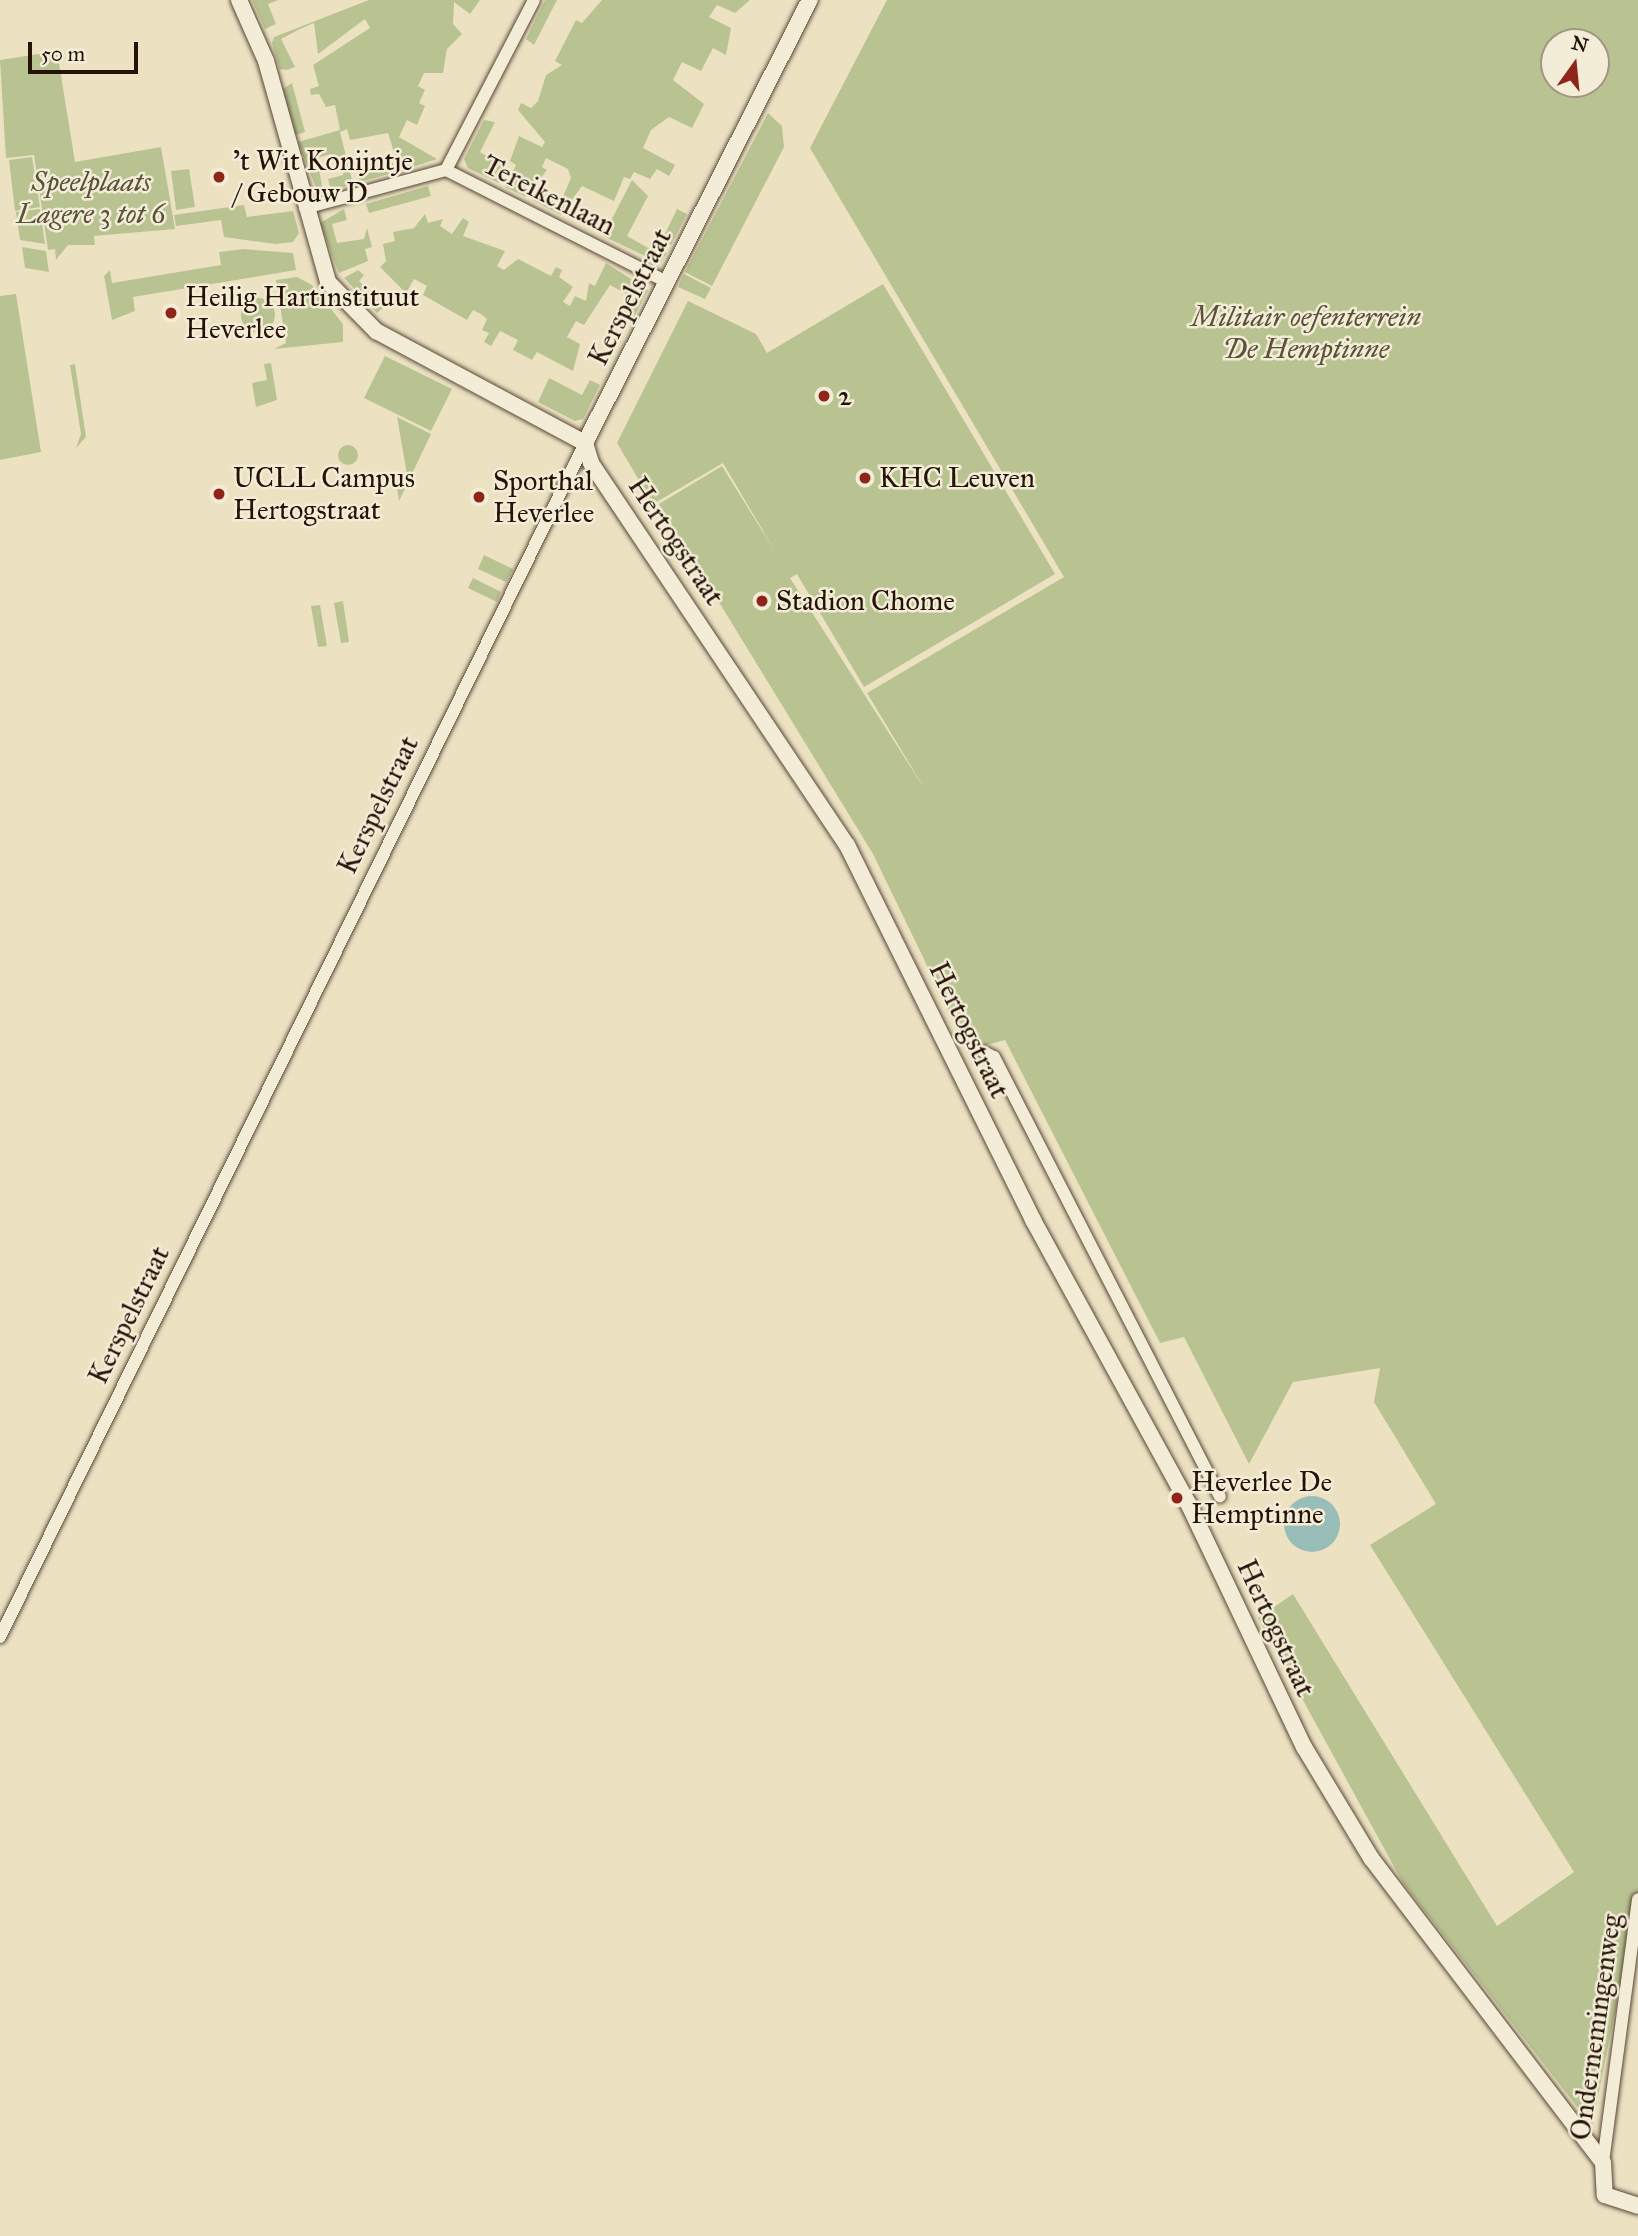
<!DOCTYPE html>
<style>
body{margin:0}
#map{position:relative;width:1638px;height:2236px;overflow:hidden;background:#ece2c2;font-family:"IM FELL Great Primer",serif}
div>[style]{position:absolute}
.green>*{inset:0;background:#b9c392}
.round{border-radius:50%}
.water>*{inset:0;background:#99bdb8}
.roads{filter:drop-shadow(0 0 2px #584736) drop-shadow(0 0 2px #584736)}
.minor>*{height:12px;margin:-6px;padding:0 6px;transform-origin:6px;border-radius:6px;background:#f3ecd7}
.tertiary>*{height:16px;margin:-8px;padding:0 8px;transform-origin:8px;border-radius:8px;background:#f3ecd7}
.dots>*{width:19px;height:19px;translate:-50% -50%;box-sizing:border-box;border:4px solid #f3ecd7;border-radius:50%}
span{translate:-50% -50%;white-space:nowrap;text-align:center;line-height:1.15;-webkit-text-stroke:5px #f3ecd7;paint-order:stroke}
.poi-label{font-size:28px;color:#261307}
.left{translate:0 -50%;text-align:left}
.park-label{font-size:28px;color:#595138;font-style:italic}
.street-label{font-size:28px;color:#261307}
.north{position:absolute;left:1540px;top:28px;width:70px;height:70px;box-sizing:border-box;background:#f3ecd7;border:2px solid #a19584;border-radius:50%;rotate:15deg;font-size:19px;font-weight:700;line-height:28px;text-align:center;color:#261307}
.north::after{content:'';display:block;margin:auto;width:24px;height:32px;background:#8f2418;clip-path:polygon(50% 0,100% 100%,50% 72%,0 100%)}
.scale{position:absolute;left:28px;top:42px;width:110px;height:32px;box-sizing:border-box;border:4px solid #261307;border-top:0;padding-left:9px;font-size:21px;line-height:24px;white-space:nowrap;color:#261307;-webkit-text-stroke:5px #f3ecd7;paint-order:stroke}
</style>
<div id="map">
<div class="green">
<i style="clip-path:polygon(252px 0,278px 0,268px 4px,276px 24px,265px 29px)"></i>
<i style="clip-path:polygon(369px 0,480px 0,470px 14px,454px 2px,453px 24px,462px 34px,447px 49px,443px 73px,424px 73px,418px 86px,425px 90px,419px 103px,425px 106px,417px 125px,407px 120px,399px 137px,437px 159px,400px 171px,388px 133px,350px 140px,347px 129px,340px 132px,353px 184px,331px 190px,328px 179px,343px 175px,344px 167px,331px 154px,317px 158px,323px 192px,318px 193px,298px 142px,340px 130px,335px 105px,326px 107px,319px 94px,311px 95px,310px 89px,319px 86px,313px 65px,370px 28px,365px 19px,318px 54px,314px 23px,300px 29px,281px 39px,295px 67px,287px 70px,280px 69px,272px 43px,274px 37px)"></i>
<i style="clip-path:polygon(545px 0,557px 0,534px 45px,526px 39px)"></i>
<i style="clip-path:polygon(602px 0,750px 0,735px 13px,717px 5px,709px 17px,731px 28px,726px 55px,713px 48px,701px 71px,682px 62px,673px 80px,704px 104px,692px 128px,669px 117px,651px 130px,643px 148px,675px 165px,669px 176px,657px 169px,650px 179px,634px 172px,630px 179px,624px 177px,614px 201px,582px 186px,561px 215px,532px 200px,537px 191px,561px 201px,571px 178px,568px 169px,546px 158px,542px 167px,547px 170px,526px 197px,505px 187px,516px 165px,510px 161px,519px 136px,542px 147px,545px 142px,518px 110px,521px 103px,531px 108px,538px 101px,546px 75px,562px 65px,555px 61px,576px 20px,582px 23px)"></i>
<i style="clip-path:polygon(evenodd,887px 0,1638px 0,1638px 1898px,1592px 2126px,1403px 1883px,1258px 1618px,1293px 1594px,1497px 1926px,1574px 1872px,1370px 1545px,1436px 1504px,1374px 1402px,1380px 1368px,1293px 1382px,1249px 1464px,1184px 1337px,1160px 1343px,1005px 1040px,968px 1050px,873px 854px,659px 504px,722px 466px,776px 553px,723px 463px,653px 504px,617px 443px,688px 301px,756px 334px,767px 353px,883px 284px,1055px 574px,864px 687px,797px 574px,790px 578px,926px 791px,867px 693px,1064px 577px,810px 148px,887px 0,1554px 42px,1596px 42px,1596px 84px,1554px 84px,1554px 42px)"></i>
<i style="clip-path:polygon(57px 51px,75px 162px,161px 147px,175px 229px,94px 236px,95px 245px,68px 245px,56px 260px,55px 249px,48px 250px,34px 155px,6px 158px,0 60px)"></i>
<i style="clip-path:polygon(292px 83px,305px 132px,295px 135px,283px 89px)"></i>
<i style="clip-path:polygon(768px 113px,782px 126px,784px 147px,712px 286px,685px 272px)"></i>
<i style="clip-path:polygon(484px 120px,495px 122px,480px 152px,506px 169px,499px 183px,468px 168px,464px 159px)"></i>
<i style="clip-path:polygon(32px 157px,40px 207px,15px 211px,9px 160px)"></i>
<i style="clip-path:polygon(392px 162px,396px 172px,360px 182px,357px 172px)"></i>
<i style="clip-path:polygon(189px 169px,195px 207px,176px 210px,171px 171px)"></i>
<i style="clip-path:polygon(632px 180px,648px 196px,627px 236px,650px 249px,651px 259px,660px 250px,667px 253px,660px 263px,603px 236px)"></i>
<i style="clip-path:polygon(428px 186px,431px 196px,369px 213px,366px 204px)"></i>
<i style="clip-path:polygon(244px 205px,247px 217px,293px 211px,299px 233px,293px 242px,275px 244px,224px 237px,221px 220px,176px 226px,174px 215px)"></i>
<i style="clip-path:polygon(40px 209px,45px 244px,20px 240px,16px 212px)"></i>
<i style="clip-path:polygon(344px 209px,347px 220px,332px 224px,337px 243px,364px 239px,367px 228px,372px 247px,365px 249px,368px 261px,339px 273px,320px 223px)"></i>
<i style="clip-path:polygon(677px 209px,687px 214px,671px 245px,662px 240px)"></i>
<i style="clip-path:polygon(425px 214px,428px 223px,443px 219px,440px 226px,452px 234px,463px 218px,469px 222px,463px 236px,505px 251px,497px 266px,504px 270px,518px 259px,551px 276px,556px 267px,562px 270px,559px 277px,573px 287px,563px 302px,570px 306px,575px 296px,586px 301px,589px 283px,595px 286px,606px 263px,648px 290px,634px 317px,624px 312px,632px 297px,610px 285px,584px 325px,576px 321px,567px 337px,580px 344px,573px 371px,537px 352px,532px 360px,513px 350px,518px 340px,500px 331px,491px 346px,484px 342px,489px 333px,482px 330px,487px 319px,481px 314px,473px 310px,467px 320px,423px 295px,427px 286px,414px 279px,406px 293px,380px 267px,386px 261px,383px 244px,395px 241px,393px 232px,414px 228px)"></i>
<i style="clip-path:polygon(22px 247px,46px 251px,49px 272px,25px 268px)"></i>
<i style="clip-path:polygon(243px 249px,293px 253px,296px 270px,133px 297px,135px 311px,112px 320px,104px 276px,110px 270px,112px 283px,221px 265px,219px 252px)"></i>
<i style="clip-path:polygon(358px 270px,364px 275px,359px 281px,384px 307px,377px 313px,344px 278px)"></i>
<i style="clip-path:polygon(684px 274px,711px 288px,705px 299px,678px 287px)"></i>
<i style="clip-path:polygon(297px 277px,312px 285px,343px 324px,343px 342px,274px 349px,286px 343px,276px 280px)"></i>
<i style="clip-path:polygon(16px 294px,41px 452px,0 460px,0 296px)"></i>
<i class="round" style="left:241px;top:298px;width:34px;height:34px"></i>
<i style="clip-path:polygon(385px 356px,452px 389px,431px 431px,364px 398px)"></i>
<i style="clip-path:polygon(271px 363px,277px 400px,256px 407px,252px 383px,267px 380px,264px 364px)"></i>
<i style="clip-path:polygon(75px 364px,86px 437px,76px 448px,81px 434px,70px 365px)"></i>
<i style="clip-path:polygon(549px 378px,582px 395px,590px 380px,600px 385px,583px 419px,575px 421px,538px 402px)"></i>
<i style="clip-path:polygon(397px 417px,431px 434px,399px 501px,396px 482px,408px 480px)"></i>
<i class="round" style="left:338px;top:445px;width:20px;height:20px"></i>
<i style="clip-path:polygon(484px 555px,513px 569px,506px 582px,478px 569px)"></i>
<i style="clip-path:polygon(473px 578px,501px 592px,497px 602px,468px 588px)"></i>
<i style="clip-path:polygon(343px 601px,349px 642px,341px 643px,334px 603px)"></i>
<i style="clip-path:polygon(320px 605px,327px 646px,318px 647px,311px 606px)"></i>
</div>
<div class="water">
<i class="round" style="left:1284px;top:1496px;width:56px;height:56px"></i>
</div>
<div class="roads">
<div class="minor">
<i style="left:446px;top:170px;width:248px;rotate:26.9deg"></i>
<i style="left:305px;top:208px;width:146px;rotate:-15.1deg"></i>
<i style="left:446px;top:170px;width:191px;rotate:-62.6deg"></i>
<i style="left:984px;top:1052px;width:11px;rotate:27deg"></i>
<i style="left:994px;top:1057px;width:494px;rotate:62.8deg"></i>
<i style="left:0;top:1637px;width:1330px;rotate:-63.9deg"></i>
<i style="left:1603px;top:2162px;width:265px;rotate:-82.4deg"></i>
</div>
<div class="tertiary">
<i style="left:239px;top:0;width:67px;rotate:66.1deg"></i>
<i style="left:266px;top:61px;width:230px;rotate:74.3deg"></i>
<i style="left:328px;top:282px;width:69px;rotate:45.6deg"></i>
<i style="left:376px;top:331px;width:237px;rotate:28.2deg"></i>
<i style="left:585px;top:443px;width:21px;rotate:73deg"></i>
<i style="left:591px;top:463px;width:460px;rotate:56.2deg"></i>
<i style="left:847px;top:845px;width:419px;rotate:63.6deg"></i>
<i style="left:1033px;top:1220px;width:325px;rotate:61.3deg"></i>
<i style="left:1189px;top:1505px;width:268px;rotate:64.6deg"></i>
<i style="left:1304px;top:1747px;width:130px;rotate:58.9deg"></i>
<i style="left:1371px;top:1858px;width:382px;rotate:52.7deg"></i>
<i style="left:1603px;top:2162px;width:33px;rotate:87deg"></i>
<i style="left:1605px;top:2195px;width:35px;rotate:18deg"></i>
<i style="left:585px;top:443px;width:497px;rotate:-63.1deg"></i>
</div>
</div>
<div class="dots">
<i style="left:219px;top:177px;background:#8f2418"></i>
<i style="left:171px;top:313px;background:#8f2418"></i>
<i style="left:824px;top:396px;background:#8f2418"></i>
<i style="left:865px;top:478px;background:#8f2418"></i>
<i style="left:219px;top:494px;background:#8f2418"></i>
<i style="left:479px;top:497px;background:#8f2418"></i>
<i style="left:762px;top:601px;background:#8f2418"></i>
<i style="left:1177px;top:1498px;background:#8f2418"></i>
</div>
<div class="poi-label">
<span class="left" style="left:233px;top:177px">'t Wit Konijntje<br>/ Gebouw D</span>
<span class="left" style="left:185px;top:313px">Heilig Hartinstituut<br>Heverlee</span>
<span class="left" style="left:838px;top:396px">2</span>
<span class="left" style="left:233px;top:494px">UCLL Campus<br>Hertogstraat</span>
<span class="left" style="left:879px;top:478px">KHC Leuven</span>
<span class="left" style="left:493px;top:497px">Sporthal<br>Heverlee</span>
<span class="left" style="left:776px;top:601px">Stadion Chome</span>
<span class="left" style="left:1191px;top:1498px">Heverlee De<br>Hemptinne</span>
</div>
<div class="park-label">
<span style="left:91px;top:198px">Speelplaats<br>Lagere 3 tot 6</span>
<span style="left:1306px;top:333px">Militair oefenterrein<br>De Hemptinne</span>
</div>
<div class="street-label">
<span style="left:549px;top:195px;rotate:27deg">Tereikenlaan</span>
<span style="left:630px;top:297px;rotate:-63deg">Kerspelstraat</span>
<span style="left:676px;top:541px;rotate:56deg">Hertogstraat</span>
<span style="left:378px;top:805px;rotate:-64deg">Kerspelstraat</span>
<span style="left:969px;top:1030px;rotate:64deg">Hertogstraat</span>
<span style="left:129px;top:1315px;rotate:-64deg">Kerspelstraat</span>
<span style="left:1276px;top:1628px;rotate:65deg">Hertogstraat</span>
<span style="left:1596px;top:2027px;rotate:-82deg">Ondernemingenweg</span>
</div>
<div class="north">N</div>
<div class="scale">50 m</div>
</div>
